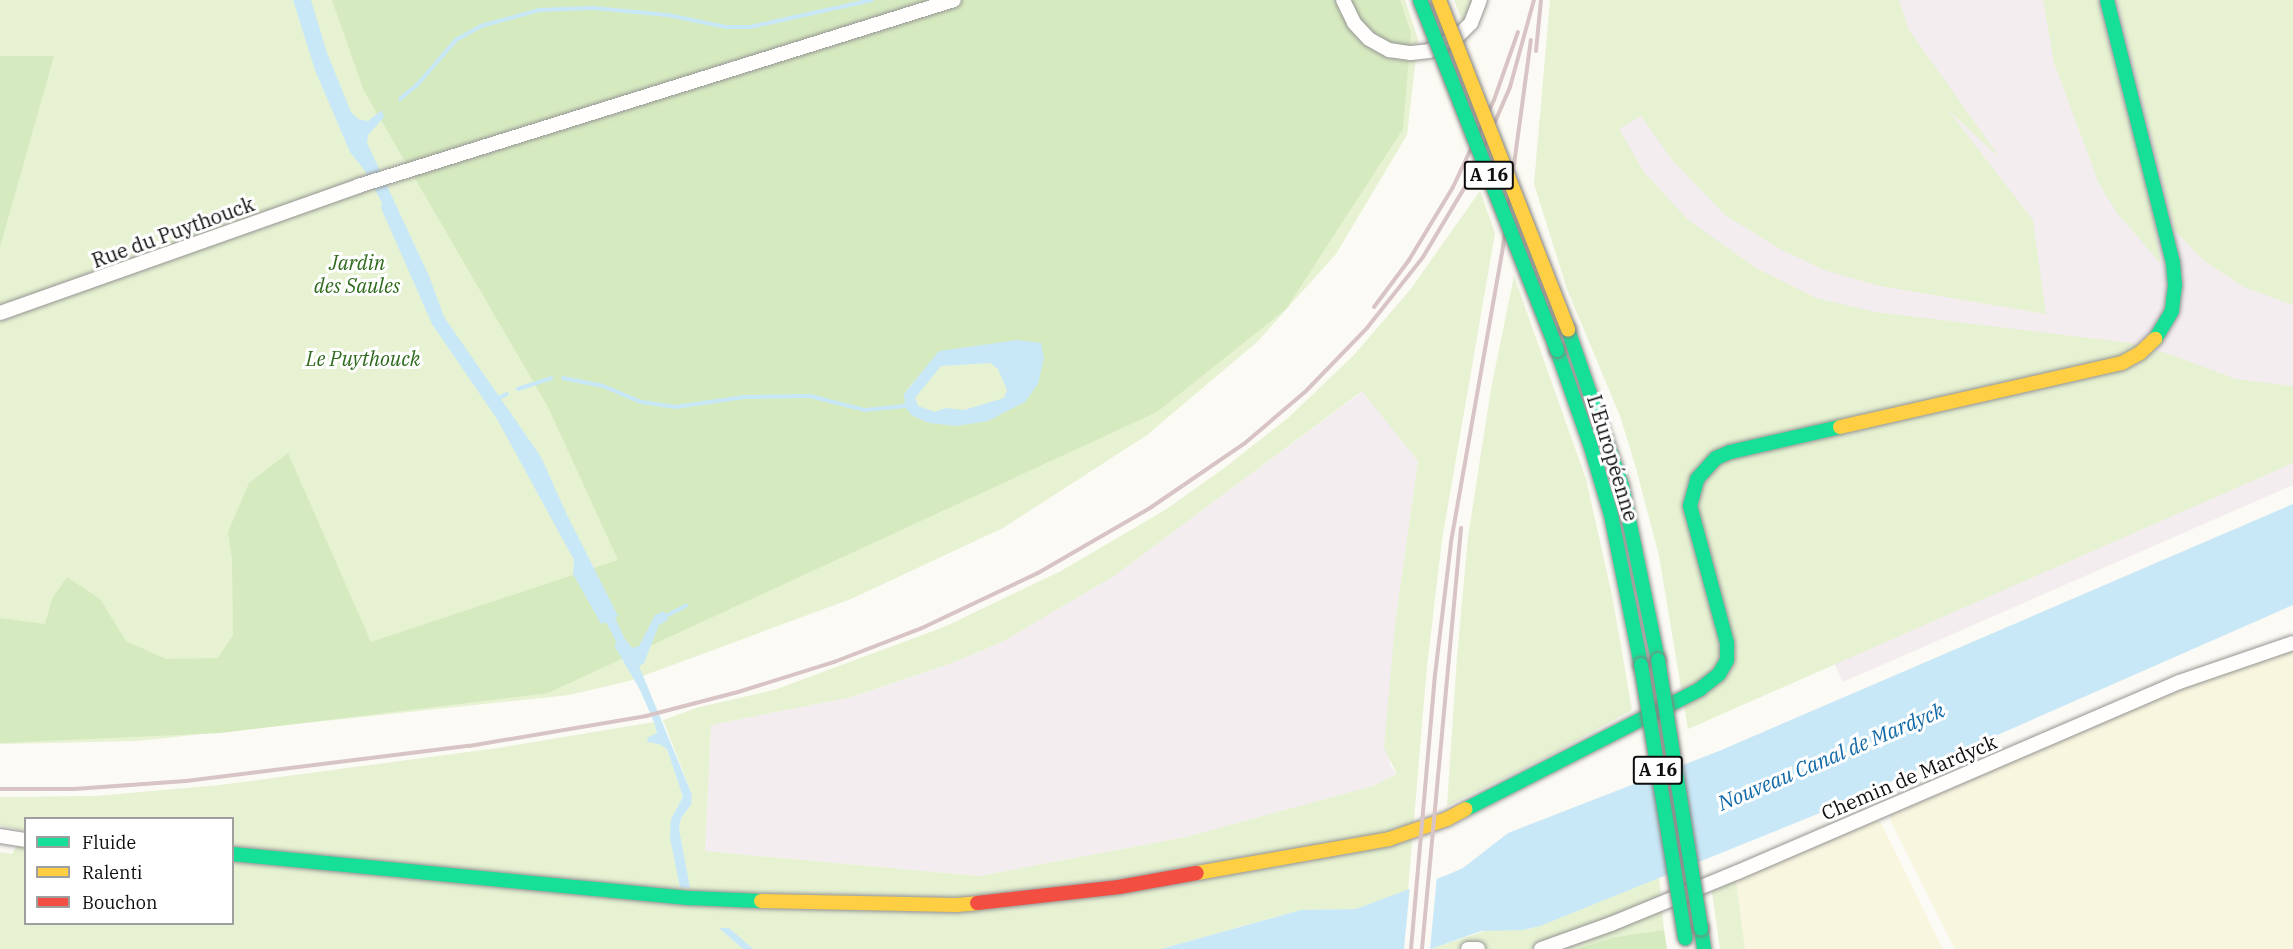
<!DOCTYPE html>
<meta charset="utf-8">
<style>
body{margin:0}
#map{position:relative;width:2293px;height:949px;overflow:hidden;background:#fcfaf4;font-family:"IBM Plex Serif",serif}
div>[style]{position:absolute}
.industrial>*{inset:0;background:#f3edf0}
.farmland>*{inset:0;background:#f9f6df}
.green>*{inset:0;background:#e6f2d2}
.forest>*{inset:0;background:#d6eac0}
.water>*{inset:0;background:#c8e8f8}
.pier>*{inset:0;background:#fcfaf4}
.stream>*{height:4px;margin:-2px;padding:0 2px;transform-origin:2px;border-radius:2px;background:#c8e8f8}
.roads{filter:drop-shadow(0 0 2px #959492) drop-shadow(0 0 2px #959492)}
.street>*{height:14px;margin:-7px;padding:0 7px;transform-origin:7px;border-radius:7px;background:#fffefd}
.fast>*{height:14px;margin:-7px;padding:0 7px;transform-origin:7px;border-radius:7px;background:#16e098}
.slow>*{height:14px;margin:-7px;padding:0 7px;transform-origin:7px;border-radius:7px;background:#ffcf43}
.jam>*{height:14px;margin:-7px;padding:0 7px;transform-origin:7px;border-radius:7px;background:#f24e42}
.rail>*{height:4px;margin:-2px;padding:0 2px;transform-origin:2px;border-radius:2px;background:#d8c4c5}
.bridges{filter:drop-shadow(0 0 2px #82827f) drop-shadow(0 0 2px #82827f)}
.fast-bridge>*{height:14px;margin:-7px;padding:0 7px;transform-origin:7px;border-radius:7px;background:#16e098}
.slow-bridge>*{height:14px;margin:-7px;padding:0 7px;transform-origin:7px;border-radius:7px;background:#ffcf43}
span{translate:-50% -50%;white-space:nowrap;text-align:center;line-height:1.15;-webkit-text-stroke:6px #fff;paint-order:stroke}
.shield-label span{padding:2px 4px;background:#fff;border:2px solid;border-radius:4px;-webkit-text-stroke-width:0}
.shield-label{font-size:18px;color:#0e0e0e;font-weight:700}
.street-label{font-size:20px;color:#0e0e0e}
.park-label{font-size:20px;color:#2d6a1b;font-style:italic}
.water-label{font-size:21px;color:#1169a7;font-style:italic}
.legend{position:absolute;left:24px;top:817px;width:210px;height:108px;box-sizing:border-box;background:#fff;border:2px solid #9f9f9f;margin:0;padding:8px 10px;list-style:none;font-size:18px;color:#0e0e0e}
.legend li{display:flex;align-items:center;gap:12px;height:30px}
.legend b{width:30px;border:2px solid #9f9f9f}
</style>
<div id="map">
<div class="industrial">
<i style="clip-path:polygon(1570px 0,2293px 0,2293px 485px,1843px 682px,1833px 661px,1693px 717px,1679px 682px,1688px 680px)"></i>
<i style="clip-path:polygon(1363px 391px,1418px 461px,1395px 624px,1390px 765px,1397px 774px,1373px 786px,1186px 837px,979px 876px,705px 851px,711px 725px,852px 697px,952px 663px,1002px 642px,1114px 576px)"></i>
</div>
<div class="farmland">
<i style="clip-path:polygon(2293px 650px,2293px 949px,1955px 949px,1890px 819px,1893px 811px,2213px 676px)"></i>
<i style="clip-path:polygon(1873px 819px,1881px 823px,1943px 949px,1745px 949px,1736px 880px)"></i>
</div>
<div class="green">
<i style="clip-path:polygon(0 0,1405px 0,1418px 39px,1407px 135px,1336px 254px,1257px 342px,1147px 435px,1003px 528px,851px 599px,629px 681px,569px 695px,137px 741px,0 744px)"></i>
<i style="clip-path:polygon(1454px 0,1476px 0,1464px 25px)"></i>
<i style="clip-path:polygon(1550px 0,1899px 0,1909px 30px,2000px 158px,1947px 109px,2033px 220px,2046px 314px,1880px 286px,1824px 270px,1780px 249px,1725px 215px,1672px 160px,1641px 116px,1619px 129px,1644px 172px,1687px 219px,1756px 268px,1816px 298px,1875px 312px,2130px 343px,2169px 354px,2236px 379px,2293px 386px,2293px 463px,1688px 729px,1659px 556px,1636px 468px,1620px 416px,1567px 289px,1534px 184px)"></i>
<i style="clip-path:polygon(2043px 0,2098px 0,2153px 216px,2161px 264px,2117px 213px,2099px 184px,2054px 63px)"></i>
<i style="clip-path:polygon(2117px 0,2293px 0,2293px 305px,2244px 287px,2204px 261px,2175px 231px)"></i>
<i style="clip-path:polygon(evenodd,1480px 191px,1495px 233px,1442px 540px,1427px 666px,1408px 890px,1356px 909px,1301px 910px,1161px 949px,753px 949px,729px 929px,720px 928px,743px 949px,0 949px,0 852px,12px 854px,25px 832px,26px 924px,232px 924px,232px 818px,26px 818px,25px 831px,0 825px,0 797px,96px 796px,220px 785px,498px 748px,654px 722px,657px 733px,653px 737px,667px 749px,683px 797px,671px 819px,689px 888px,679px 829px,681px 818px,691px 805px,692px 795px,663px 720px,696px 708px,774px 690px,944px 627px,1061px 571px,1165px 510px,1223px 469px,1289px 417px,1354px 355px,1410px 290px,1480px 191px,1362px 391px,1418px 461px,1395px 624px,1384px 748px,1397px 774px,1373px 786px,1186px 837px,979px 876px,705px 851px,711px 725px,852px 697px,952px 663px,1002px 642px,1114px 576px,1362px 391px)"></i>
<i style="clip-path:polygon(1514px 276px,1586px 479px,1613px 600px,1632px 710px,1550px 755px,1447px 806px,1457px 657px,1468px 537px,1491px 389px)"></i>
<i style="clip-path:polygon(1659px 877px,1664px 930px,1615px 937px,1576px 949px,1431px 949px,1487px 930px,1530px 929px)"></i>
<i style="clip-path:polygon(1736px 880px,1745px 949px,1720px 949px,1712px 892px)"></i>
</div>
<div class="forest">
<i style="clip-path:polygon(evenodd,332px 0,1400px 0,1411px 33px,1403px 129px,1286px 309px,1157px 412px,548px 693px,221px 733px,0 743px,0 618px,45px 624px,52px 599px,67px 577px,100px 599px,126px 641px,166px 659px,218px 658px,233px 635px,232px 559px,228px 532px,249px 483px,288px 453px,371px 642px,618px 560px,548px 407px,364px 91px,332px 0,939px 351px,1044px 358px,988px 421px,957px 426px,929px 423px,911px 415px,904px 393px,939px 351px)"></i>
<i style="clip-path:polygon(0 56px,54px 56px,0 247px)"></i>
<i style="clip-path:polygon(1664px 930px,1667px 949px,1576px 949px,1615px 937px)"></i>
</div>
<div class="water">
<i style="clip-path:polygon(293px 0,311px 0,327px 53px,351px 112px,358px 119px,368px 121px,382px 110px,384px 117px,368px 135px,367px 143px,429px 276px,444px 317px,541px 457px,567px 515px,618px 616px,615px 618px,625px 639px,632px 648px,639px 646px,655px 615px,664px 611px,668px 620px,659px 625px,644px 663px,639px 666px,692px 795px,691px 805px,681px 818px,679px 829px,690px 888px,680px 887px,670px 838px,671px 819px,683px 797px,667px 749px,659px 744px,648px 742px,647px 738px,657px 733px,654px 722px,640px 690px,614px 645px,617px 643px,606px 622px,601px 624px,573px 574px,574px 560px,497px 419px,432px 324px,389px 226px,381px 208px,382px 203px,365px 171px,350px 152px,315px 70px)"></i>
<i style="clip-path:polygon(evenodd,1017px 340px,1041px 343px,1044px 358px,1038px 384px,1025px 402px,988px 421px,957px 426px,929px 423px,911px 415px,905px 406px,904px 394px,939px 351px,1017px 340px,990px 363px,998px 369px,1007px 390px,1004px 398px,964px 410px,945px 408px,935px 412px,918px 406px,915px 398px,941px 366px,990px 363px)"></i>
<i style="clip-path:polygon(2293px 504px,2293px 605px,1820px 813px,1540px 926px,1523px 930px,1481px 931px,1431px 949px,1161px 949px,1301px 910px,1356px 909px,1447px 875px,1463px 868px,1508px 833px,1719px 751px)"></i>
<i style="clip-path:polygon(719px 928px,729px 928px,753px 949px,743px 949px)"></i>
</div>
<div class="pier">
<i style="clip-path:polygon(1437px 876px,1430px 949px,1404px 949px,1410px 886px)"></i>
</div>
<div class="stream">
<i style="left:400px;top:99px;width:23px;rotate:-40deg"></i>
<i style="left:418px;top:84px;width:58px;rotate:-49.2deg"></i>
<i style="left:456px;top:40px;width:29px;rotate:-29deg"></i>
<i style="left:481px;top:26px;width:60px;rotate:-15.4deg"></i>
<i style="left:539px;top:10px;width:54px;rotate:-2.1deg"></i>
<i style="left:593px;top:8px;width:75px;rotate:5.3deg"></i>
<i style="left:668px;top:15px;width:59px;rotate:11.7deg"></i>
<i style="left:726px;top:27px;width:24px"></i>
<i style="left:750px;top:27px;width:125px;rotate:-12.5deg"></i>
<i style="left:563px;top:378px;width:41px;rotate:11.3deg"></i>
<i style="left:603px;top:386px;width:41px;rotate:22.8deg"></i>
<i style="left:641px;top:402px;width:34px;rotate:8deg"></i>
<i style="left:675px;top:407px;width:70px;rotate:-8.2deg"></i>
<i style="left:744px;top:397px;width:66px;rotate:-0.9deg"></i>
<i style="left:810px;top:396px;width:57px;rotate:14.3deg"></i>
<i style="left:865px;top:410px;width:40px;rotate:-5.7deg"></i>
<i style="left:518px;top:389px;width:35px;rotate:-18deg"></i>
<i style="left:497px;top:399px;width:11px;rotate:-27deg"></i>
<i style="left:662px;top:618px;width:27px;rotate:-27deg"></i>
</div>
<div class="roads">
<div class="street">
<i style="left:1343px;top:0;width:25px;rotate:64deg"></i>
<i style="left:1354px;top:23px;width:22px;rotate:47deg"></i>
<i style="left:1369px;top:39px;width:23px;rotate:29deg"></i>
<i style="left:1389px;top:50px;width:22px;rotate:8deg"></i>
<i style="left:1411px;top:53px;width:18px;rotate:-6deg"></i>
<i style="left:1429px;top:51px;width:31px;rotate:-27deg"></i>
<i style="left:1457px;top:37px;width:20px;rotate:-45deg"></i>
<i style="left:1471px;top:23px;width:25px;rotate:-69deg"></i>
<i style="left:0;top:313px;width:380px;rotate:-19.5deg"></i>
<i style="left:358px;top:186px;width:624px;rotate:-17.33deg"></i>
<i style="left:0;top:836px;width:26px;rotate:9deg"></i>
<i style="left:1468px;top:949px;width:10px"></i>
<i style="left:1541px;top:949px;width:74px;rotate:-19.7deg"></i>
<i style="left:1611px;top:924px;width:137px;rotate:-22.3deg"></i>
<i style="left:1738px;top:872px;width:480px;rotate:-23.3deg"></i>
<i style="left:2179px;top:682px;width:120px;rotate:-18.9deg"></i>
</div>
<div class="fast">
<i style="left:2107px;top:0;width:271px;rotate:75.9deg"></i>
<i style="left:2173px;top:263px;width:22px;rotate:85deg"></i>
<i style="left:2175px;top:285px;width:26px;rotate:97deg"></i>
<i style="left:2172px;top:311px;width:33px;rotate:121deg"></i>
<i style="left:1568px;top:330px;width:165px;rotate:70.9deg"></i>
<i style="left:1622px;top:486px;width:178px;rotate:78.3deg"></i>
<i style="left:1557px;top:350px;width:100px;rotate:70.7deg"></i>
<i style="left:1590px;top:444px;width:74px;rotate:73.5deg"></i>
<i style="left:1611px;top:515px;width:153px;rotate:78.7deg"></i>
<i style="left:1466px;top:809px;width:263px;rotate:-27.1deg"></i>
<i style="left:1700px;top:689px;width:24px;rotate:-38deg"></i>
<i style="left:1719px;top:674px;width:16px;rotate:-60deg"></i>
<i style="left:1727px;top:660px;width:17px;rotate:-90deg"></i>
<i style="left:1727px;top:643px;width:142px;rotate:-105.1deg"></i>
<i style="left:1690px;top:506px;width:28px;rotate:-75deg"></i>
<i style="left:1697px;top:479px;width:28px;rotate:-48deg"></i>
<i style="left:1716px;top:458px;width:15px;rotate:-23deg"></i>
<i style="left:1730px;top:452px;width:113px;rotate:-12.8deg"></i>
<i style="left:232px;top:854px;width:461px;rotate:5.5deg"></i>
<i style="left:691px;top:898px;width:70px;rotate:2.5deg"></i>
<i style="left:1701px;top:929px;width:20px;rotate:81deg"></i>
</div>
<div class="slow">
<i style="left:1840px;top:427px;width:289px;rotate:-12.8deg"></i>
<i style="left:2122px;top:363px;width:21px;rotate:-29deg"></i>
<i style="left:2140px;top:353px;width:21px;rotate:-43deg"></i>
<i style="left:1197px;top:873px;width:195px;rotate:-10deg"></i>
<i style="left:1389px;top:839px;width:61px;rotate:-19deg"></i>
<i style="left:1447px;top:819px;width:21px;rotate:-28deg"></i>
<i style="left:761px;top:901px;width:195px;rotate:1.2deg"></i>
<i style="left:956px;top:905px;width:21px;rotate:-5deg"></i>
</div>
<div class="jam">
<i style="left:977px;top:903px;width:143px;rotate:-6.4deg"></i>
<i style="left:1119px;top:887px;width:79px;rotate:-10.2deg"></i>
</div>
</div>
<div class="rail">
<i style="left:1536px;top:51px;width:51px;rotate:-84.4deg"></i>
<i style="left:1374px;top:307px;width:59px;rotate:-53.3deg"></i>
<i style="left:1409px;top:260px;width:85px;rotate:-58.9deg"></i>
<i style="left:1453px;top:187px;width:96px;rotate:-64.8deg"></i>
<i style="left:1494px;top:100px;width:72px;rotate:-70.6deg"></i>
<i style="left:0;top:789px;width:74px"></i>
<i style="left:74px;top:789px;width:112px;rotate:-4.1deg"></i>
<i style="left:186px;top:781px;width:285px;rotate:-7.1deg"></i>
<i style="left:469px;top:746px;width:180px;rotate:-9.6deg"></i>
<i style="left:646px;top:716px;width:95px;rotate:-14.6deg"></i>
<i style="left:738px;top:692px;width:101px;rotate:-17.4deg"></i>
<i style="left:834px;top:662px;width:94px;rotate:-21.1deg"></i>
<i style="left:922px;top:628px;width:128px;rotate:-25.4deg"></i>
<i style="left:1038px;top:573px;width:129px;rotate:-30.1deg"></i>
<i style="left:1150px;top:508px;width:115px;rotate:-34.4deg"></i>
<i style="left:1245px;top:443px;width:79px;rotate:-40.4deg"></i>
<i style="left:1305px;top:392px;width:89px;rotate:-45.9deg"></i>
<i style="left:1367px;top:328px;width:90px;rotate:-51.7deg"></i>
<i style="left:1423px;top:257px;width:96px;rotate:-59.1deg"></i>
<i style="left:1472px;top:175px;width:96px;rotate:-66.6deg"></i>
<i style="left:1510px;top:87px;width:90px;rotate:-74.6deg"></i>
<i style="left:1411px;top:949px;width:275px;rotate:-85deg"></i>
<i style="left:1435px;top:675px;width:134px;rotate:-83.1deg"></i>
<i style="left:1451px;top:542px;width:301px;rotate:-80deg"></i>
<i style="left:1503px;top:246px;width:208px;rotate:-82.3deg"></i>
<i style="left:1422px;top:949px;width:423px;rotate:-84.7deg"></i>
</div>
<div class="bridges">
<div class="fast-bridge">
<i style="left:1420px;top:0;width:376px;rotate:68.6deg"></i>
<i style="left:1658px;top:660px;width:272px;rotate:80.9deg"></i>
<i style="left:1641px;top:665px;width:277px;rotate:80.8deg"></i>
</div>
<div class="slow-bridge">
<i style="left:1439px;top:0;width:354px;rotate:68.6deg"></i>
</div>
</div>
<div class="shield-label">
<span style="left:1489px;top:175px">A 16</span>
<span style="left:1658px;top:770px">A 16</span>
</div>
<div class="street-label">
<span style="left:173px;top:232px;rotate:-20deg">Rue du Puythouck</span>
<span style="left:1613px;top:458px;rotate:73deg">L'Européenne</span>
<span style="left:1909px;top:777px;rotate:-23deg">Chemin de Mardyck</span>
</div>
<div class="park-label">
<span style="left:357px;top:274px">Jardin<br>des Saules</span>
<span style="left:363px;top:358px">Le Puythouck</span>
</div>
<div class="water-label">
<span style="left:1831px;top:756px;rotate:-23deg">Nouveau Canal de Mardyck</span>
</div>
<ul class="legend">
<li><b style="height:8px;background:#16e098"></b>Fluide</li>
<li><b style="height:8px;background:#ffcf43"></b>Ralenti</li>
<li><b style="height:8px;background:#f24e42"></b>Bouchon</li>
</ul>
</div>
